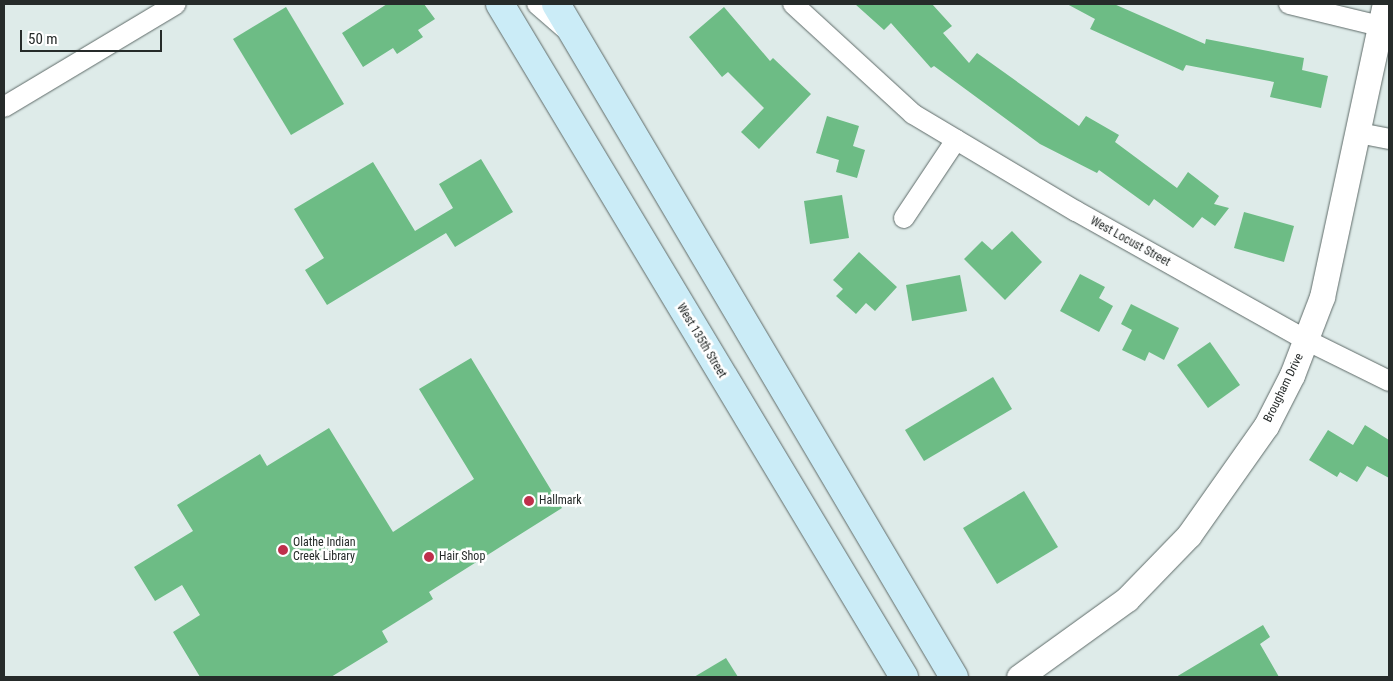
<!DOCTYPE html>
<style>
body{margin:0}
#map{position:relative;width:1393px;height:681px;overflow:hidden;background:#deebe9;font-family:"Roboto Condensed",sans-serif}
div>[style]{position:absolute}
.building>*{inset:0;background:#6dbc85}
.roads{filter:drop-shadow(0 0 1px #5e6a68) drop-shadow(0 0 1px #5e6a68)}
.minor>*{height:20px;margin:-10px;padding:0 10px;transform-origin:10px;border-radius:10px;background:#fff}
.tertiary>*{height:25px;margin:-12.5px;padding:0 12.5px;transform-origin:12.5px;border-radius:12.5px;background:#fff}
.primary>*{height:28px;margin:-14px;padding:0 14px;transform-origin:14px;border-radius:14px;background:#cbecf7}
.dots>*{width:14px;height:14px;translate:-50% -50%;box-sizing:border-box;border:2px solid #fff;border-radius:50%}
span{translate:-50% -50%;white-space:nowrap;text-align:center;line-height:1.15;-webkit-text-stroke:5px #fff;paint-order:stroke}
.street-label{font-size:12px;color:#262b2a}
.poi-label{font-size:12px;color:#262b2a}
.left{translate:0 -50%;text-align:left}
.frame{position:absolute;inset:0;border:5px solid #262b2a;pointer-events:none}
.scale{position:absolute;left:20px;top:30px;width:142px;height:22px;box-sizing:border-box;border:2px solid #262b2a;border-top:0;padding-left:6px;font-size:15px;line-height:18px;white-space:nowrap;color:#262b2a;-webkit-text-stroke:4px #fff;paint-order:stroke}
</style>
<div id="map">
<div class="building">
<i style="clip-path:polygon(387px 4px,424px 4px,435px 19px,418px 30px,423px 37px,397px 54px,393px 48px,363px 67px,342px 33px)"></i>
<i style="clip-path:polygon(855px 4px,932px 4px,952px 26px,943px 33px,969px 63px,977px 53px,1079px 126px,1086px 116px,1119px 135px,1115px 142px,1177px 188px,1188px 172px,1219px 196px,1214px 204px,1229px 208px,1215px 226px,1202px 217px,1193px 228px,1154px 199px,1149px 206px,1099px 170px,1097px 173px,1040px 144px,934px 66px,931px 68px,891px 23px,884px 30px)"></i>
<i style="clip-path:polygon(1067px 4px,1114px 4px,1205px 44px,1206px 39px,1304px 58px,1302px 70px,1328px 76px,1321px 108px,1270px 97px,1274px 82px,1186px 65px,1183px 71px,1090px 29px,1095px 19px)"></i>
<i style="clip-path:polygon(286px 7px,344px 104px,291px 135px,233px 39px)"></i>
<i style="clip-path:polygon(724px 7px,770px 61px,773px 58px,811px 94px,759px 149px,741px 132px,764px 108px,728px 72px,722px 77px,689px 37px)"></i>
<i style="clip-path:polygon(827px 116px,859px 126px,853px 146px,865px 150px,857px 178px,836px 172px,839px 160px,816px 153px)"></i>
<i style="clip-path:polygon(481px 159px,513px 212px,455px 247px,446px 233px,327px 305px,305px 270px,324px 258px,294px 209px,373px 162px,415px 231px,453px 208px,439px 184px)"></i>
<i style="clip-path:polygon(842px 195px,849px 238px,810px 244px,804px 201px)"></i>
<i style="clip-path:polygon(1244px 212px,1294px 226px,1284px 262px,1234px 248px)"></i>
<i style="clip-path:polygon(1012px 231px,1042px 262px,1005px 300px,964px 259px,982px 241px,992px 250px)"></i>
<i style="clip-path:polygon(859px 252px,897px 287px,875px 311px,866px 303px,856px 314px,836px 296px,843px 289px,833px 280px)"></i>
<i style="clip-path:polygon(1080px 274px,1105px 287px,1099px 298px,1113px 306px,1099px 332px,1060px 311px)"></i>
<i style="clip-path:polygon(960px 275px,967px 311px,912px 321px,906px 285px)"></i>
<i style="clip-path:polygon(1131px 304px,1179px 328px,1164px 360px,1149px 352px,1145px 361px,1122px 350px,1132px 330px,1121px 324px)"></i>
<i style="clip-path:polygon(1210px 342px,1240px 385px,1208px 408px,1177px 365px)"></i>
<i style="clip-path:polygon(471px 358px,562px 508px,429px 592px,433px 599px,382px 631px,388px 642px,331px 677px,200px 677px,173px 632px,200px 615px,182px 585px,155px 601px,134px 567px,193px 531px,177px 505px,260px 454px,267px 466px,329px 428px,393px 532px,474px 479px,419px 389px)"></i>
<i style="clip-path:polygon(993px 377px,1012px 409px,924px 461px,905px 430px)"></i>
<i style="clip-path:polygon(1365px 425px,1389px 440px,1389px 478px,1367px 466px,1357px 482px,1340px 472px,1337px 477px,1309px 460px,1328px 430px,1353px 445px)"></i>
<i style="clip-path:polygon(1024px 491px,1058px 547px,997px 584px,963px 528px)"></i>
<i style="clip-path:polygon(1263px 625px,1270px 637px,1260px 644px,1279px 677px,1176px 677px)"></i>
<i style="clip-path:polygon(726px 658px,738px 677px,694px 677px)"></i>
</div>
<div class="roads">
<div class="minor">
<i style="left:537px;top:4px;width:37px;rotate:41deg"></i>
<i style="left:793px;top:4px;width:163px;rotate:42.5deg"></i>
<i style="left:913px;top:114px;width:190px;rotate:30.8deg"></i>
<i style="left:1076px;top:211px;width:264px;rotate:29.3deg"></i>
<i style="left:1306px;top:340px;width:93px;rotate:26.3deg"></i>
<i style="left:1289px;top:4px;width:94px;rotate:13.6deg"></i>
<i style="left:4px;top:107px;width:200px;rotate:-30.9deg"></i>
<i style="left:1359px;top:133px;width:31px;rotate:11deg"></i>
<i style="left:904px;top:218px;width:94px;rotate:-56.3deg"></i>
</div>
<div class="tertiary">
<i style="left:1019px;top:677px;width:133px;rotate:-35.8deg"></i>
<i style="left:1127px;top:599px;width:89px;rotate:-45.9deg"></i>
<i style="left:1189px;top:535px;width:133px;rotate:-54.8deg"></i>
<i style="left:1266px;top:426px;width:57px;rotate:-63deg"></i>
<i style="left:1292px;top:375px;width:84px;rotate:-69deg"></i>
<i style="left:1322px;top:297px;width:300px;rotate:-77.9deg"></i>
</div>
<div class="primary">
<i style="left:500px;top:4px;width:785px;rotate:59.02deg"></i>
<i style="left:556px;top:4px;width:782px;rotate:59.4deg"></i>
</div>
</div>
<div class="dots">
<i style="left:529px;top:501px;background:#bf2f4b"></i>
<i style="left:283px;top:550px;background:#bf2f4b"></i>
<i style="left:429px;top:557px;background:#bf2f4b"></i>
</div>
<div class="street-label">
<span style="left:1130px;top:242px;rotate:29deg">West Locust Street</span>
<span style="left:701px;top:341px;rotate:59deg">West 135th Street</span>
<span style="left:1284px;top:388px;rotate:-64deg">Brougham Drive</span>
</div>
<div class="poi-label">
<span class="left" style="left:539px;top:501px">Hallmark</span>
<span class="left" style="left:293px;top:550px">Olathe Indian<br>Creek Library</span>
<span class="left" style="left:439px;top:557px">Hair Shop</span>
</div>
<div class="frame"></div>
<div class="scale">50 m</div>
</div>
